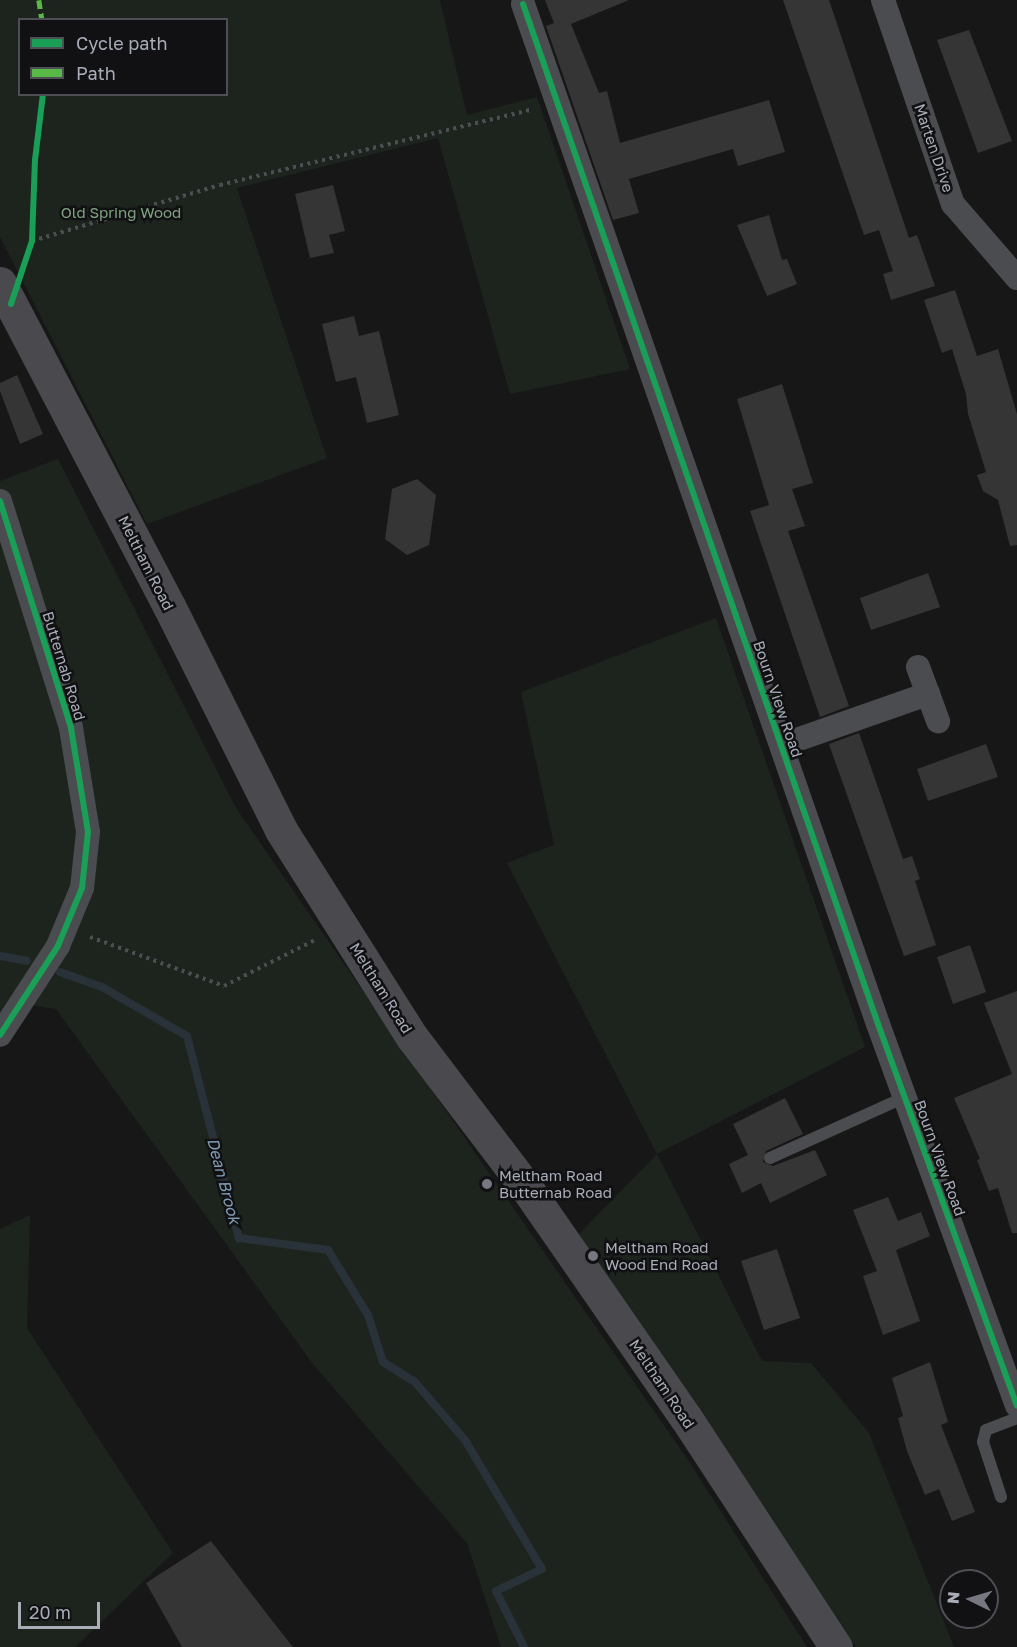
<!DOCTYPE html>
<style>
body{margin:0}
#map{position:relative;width:1017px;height:1647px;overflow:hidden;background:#171717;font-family:"Golos Text",sans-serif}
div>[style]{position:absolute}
.green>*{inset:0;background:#1d241e}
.stream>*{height:8px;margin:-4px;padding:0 4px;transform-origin:4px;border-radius:4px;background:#2a3239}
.building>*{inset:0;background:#353536}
.path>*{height:4px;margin-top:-2px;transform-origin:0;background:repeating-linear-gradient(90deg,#4d4e52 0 3px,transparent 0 7.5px)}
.service>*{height:12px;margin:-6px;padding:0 6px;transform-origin:6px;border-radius:6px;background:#4b4c50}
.minor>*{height:24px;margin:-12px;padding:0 12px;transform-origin:12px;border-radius:12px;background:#4b4c50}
.secondary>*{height:33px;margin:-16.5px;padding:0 16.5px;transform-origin:16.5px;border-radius:16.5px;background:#4a4a4e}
.quiet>*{height:4.5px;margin-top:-2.25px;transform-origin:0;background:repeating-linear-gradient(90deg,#58b947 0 9px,transparent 0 13.5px)}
.cycleway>*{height:6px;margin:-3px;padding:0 3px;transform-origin:3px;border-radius:3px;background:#1a9f57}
.dots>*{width:16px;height:16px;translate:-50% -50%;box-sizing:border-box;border:3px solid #111113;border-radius:50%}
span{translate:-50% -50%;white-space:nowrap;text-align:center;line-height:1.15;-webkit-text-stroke:5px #111113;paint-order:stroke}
.street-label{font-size:15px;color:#a8adb8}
.park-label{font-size:15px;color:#7fa381}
.poi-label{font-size:15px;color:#a8adb8}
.left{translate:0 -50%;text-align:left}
.water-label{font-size:16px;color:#7f9bb3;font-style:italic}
.legend{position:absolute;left:18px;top:18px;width:210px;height:78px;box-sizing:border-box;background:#111113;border:2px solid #4d4f55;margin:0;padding:8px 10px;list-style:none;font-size:18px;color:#a8adb8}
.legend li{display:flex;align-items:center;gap:12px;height:30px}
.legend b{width:30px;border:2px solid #4d4f55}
.north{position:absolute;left:939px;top:1569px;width:60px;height:60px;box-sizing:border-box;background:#111113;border:2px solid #4d4f55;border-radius:50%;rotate:275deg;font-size:16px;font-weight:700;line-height:24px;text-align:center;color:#a8adb8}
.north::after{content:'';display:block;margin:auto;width:21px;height:27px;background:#757880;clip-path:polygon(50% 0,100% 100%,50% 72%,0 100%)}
.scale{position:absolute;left:18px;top:1602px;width:82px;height:27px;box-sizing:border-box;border:3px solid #a8adb8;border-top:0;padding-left:8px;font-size:18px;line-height:21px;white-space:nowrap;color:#a8adb8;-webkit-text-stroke:4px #111113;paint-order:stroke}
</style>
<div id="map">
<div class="green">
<i style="clip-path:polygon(evenodd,0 0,440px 0,467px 115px,537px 97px,630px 369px,510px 394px,438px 138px,237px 188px,327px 458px,147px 524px,0 237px,0 0,20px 20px,226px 20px,226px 94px,20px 94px,20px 20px)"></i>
<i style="clip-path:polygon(58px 459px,236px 808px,690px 1463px,807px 1647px,501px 1647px,467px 1543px,313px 1364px,56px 1009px,11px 1002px,0 1015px,0 481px)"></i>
<i style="clip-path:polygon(716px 618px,865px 1047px,657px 1154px,762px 1361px,811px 1363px,869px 1433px,954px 1647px,856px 1647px,578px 1235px,657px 1154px,507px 863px,554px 845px,521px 692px)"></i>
<i style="clip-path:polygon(30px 1215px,27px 1328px,173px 1553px,75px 1647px,0 1647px,0 1229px)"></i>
</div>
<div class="stream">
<i style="left:0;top:956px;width:27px;rotate:10deg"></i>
<i style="left:60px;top:972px;width:45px;rotate:19.7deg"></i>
<i style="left:102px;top:987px;width:98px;rotate:30deg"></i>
<i style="left:187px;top:1036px;width:209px;rotate:75.6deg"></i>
<i style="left:239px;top:1238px;width:90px;rotate:7.7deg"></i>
<i style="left:328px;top:1250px;width:76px;rotate:58.4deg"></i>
<i style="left:368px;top:1315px;width:49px;rotate:72.3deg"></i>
<i style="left:383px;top:1362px;width:36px;rotate:32deg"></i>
<i style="left:414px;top:1381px;width:78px;rotate:49.2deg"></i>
<i style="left:465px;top:1440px;width:150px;rotate:59.2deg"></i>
<i style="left:542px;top:1569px;width:51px;rotate:154.4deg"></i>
<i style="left:496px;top:1591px;width:63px;rotate:63.4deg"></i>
</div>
<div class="building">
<i style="clip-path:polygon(545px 0,629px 0,571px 24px,599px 93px,607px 91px,620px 143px,769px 100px,785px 152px,738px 166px,733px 149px,629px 179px,639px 213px,613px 220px,546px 26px,554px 23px)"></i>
<i style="clip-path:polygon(783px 0,829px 0,909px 238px,917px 235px,935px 286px,891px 300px,883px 274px,893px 271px,879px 230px,864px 235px)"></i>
<i style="clip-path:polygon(969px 30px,1012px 141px,978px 153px,937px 40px)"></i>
<i style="clip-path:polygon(333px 185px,345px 231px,329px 235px,334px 253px,310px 258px,295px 194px)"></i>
<i style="clip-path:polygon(769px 215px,782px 260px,787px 259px,797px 284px,767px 296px,737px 225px)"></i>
<i style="clip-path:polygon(955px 290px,977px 356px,998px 349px,1017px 414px,1017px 545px,1010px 546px,998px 500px,983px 491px,977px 475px,986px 472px,968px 414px,966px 394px,952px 349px,942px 353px,924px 300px)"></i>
<i style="clip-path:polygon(354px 316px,359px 336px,379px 331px,399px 415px,367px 423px,356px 377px,336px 382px,322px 324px)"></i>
<i style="clip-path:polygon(17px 375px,43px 434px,20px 444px,0 391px,0 383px)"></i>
<i style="clip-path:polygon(782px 384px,813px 483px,792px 489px,805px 526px,788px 531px,849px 706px,820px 717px,750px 511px,769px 505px,737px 399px)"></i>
<i style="clip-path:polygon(417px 479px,436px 495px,429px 545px,407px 555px,385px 539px,392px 489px)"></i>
<i style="clip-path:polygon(928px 573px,940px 607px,871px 630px,860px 598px)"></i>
<i style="clip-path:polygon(859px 733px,903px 859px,912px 856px,920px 879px,915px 881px,936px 945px,904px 956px,830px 747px,829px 744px)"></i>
<i style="clip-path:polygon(986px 744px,998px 777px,928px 801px,917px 769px)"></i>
<i style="clip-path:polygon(970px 945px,986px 992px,953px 1004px,937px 957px)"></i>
<i style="clip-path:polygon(1017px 991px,1017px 1233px,1012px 1233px,998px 1188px,989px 1191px,977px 1160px,980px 1159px,954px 1098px,1012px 1074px,984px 1003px)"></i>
<i style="clip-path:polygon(785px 1098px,803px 1134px,766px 1151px,763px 1162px,773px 1166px,815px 1150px,827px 1175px,770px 1203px,761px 1183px,742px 1193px,729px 1164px,748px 1155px,733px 1124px)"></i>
<i style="clip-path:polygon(888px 1197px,898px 1221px,921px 1212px,930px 1236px,896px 1250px,920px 1321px,883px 1335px,863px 1276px,877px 1271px,853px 1210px)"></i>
<i style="clip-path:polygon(777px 1249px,800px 1318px,764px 1330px,741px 1261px)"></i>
<i style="clip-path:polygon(930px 1362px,948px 1422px,941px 1425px,975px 1512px,952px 1521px,939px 1489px,925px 1495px,907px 1451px,898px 1418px,903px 1416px,892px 1378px)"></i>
<i style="clip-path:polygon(211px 1541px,270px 1618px,293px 1647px,182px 1647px,146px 1583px)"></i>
</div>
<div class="path">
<i style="left:32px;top:241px;width:196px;rotate:-16.6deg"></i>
<i style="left:220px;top:185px;width:322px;rotate:-13.6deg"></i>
<i style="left:90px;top:937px;width:143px;rotate:20.1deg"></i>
<i style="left:224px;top:986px;width:102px;rotate:-26.8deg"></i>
</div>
<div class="service">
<i style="left:770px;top:1158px;width:148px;rotate:-24.3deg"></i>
<i style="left:1001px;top:1497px;width:58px;rotate:-108.1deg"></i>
<i style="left:983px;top:1442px;width:12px;rotate:-76deg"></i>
<i style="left:986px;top:1430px;width:33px;rotate:-21deg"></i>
</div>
<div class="minor">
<i style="left:883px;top:0;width:216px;rotate:71.1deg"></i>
<i style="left:953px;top:204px;width:98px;rotate:49.1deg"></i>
<i style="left:523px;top:4px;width:1080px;rotate:70.81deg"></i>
<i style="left:878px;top:1024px;width:406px;rotate:70deg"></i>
<i style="left:0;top:501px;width:238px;rotate:72.6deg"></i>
<i style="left:71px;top:728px;width:105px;rotate:80.7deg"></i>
<i style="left:88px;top:832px;width:56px;rotate:96.1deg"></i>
<i style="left:82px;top:888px;width:63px;rotate:112.5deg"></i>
<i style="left:58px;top:946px;width:106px;rotate:123.1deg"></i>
<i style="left:918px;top:667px;width:58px;rotate:69.7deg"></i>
<i style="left:782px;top:745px;width:155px;rotate:-19.3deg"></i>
</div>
<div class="secondary">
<i style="left:0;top:283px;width:365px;rotate:62.4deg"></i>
<i style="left:169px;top:606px;width:250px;rotate:63.4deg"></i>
<i style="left:281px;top:830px;width:245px;rotate:57.7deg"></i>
<i style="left:412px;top:1037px;width:192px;rotate:52.8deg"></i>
<i style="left:528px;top:1190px;width:277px;rotate:55.3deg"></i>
<i style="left:686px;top:1418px;width:274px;rotate:56.8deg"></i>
</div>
<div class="quiet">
<i style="left:39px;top:0;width:20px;rotate:81deg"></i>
</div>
<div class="cycleway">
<i style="left:523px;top:4px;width:1080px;rotate:70.81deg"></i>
<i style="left:878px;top:1024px;width:406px;rotate:70deg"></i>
<i style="left:11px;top:304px;width:66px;rotate:-71.6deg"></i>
<i style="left:32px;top:241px;width:81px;rotate:-87.9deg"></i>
<i style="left:35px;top:160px;width:66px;rotate:-83.1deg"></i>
<i style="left:0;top:501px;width:238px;rotate:72.6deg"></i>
<i style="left:71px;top:728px;width:105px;rotate:80.7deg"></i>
<i style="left:88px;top:832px;width:56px;rotate:96.1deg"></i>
<i style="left:82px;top:888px;width:63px;rotate:112.5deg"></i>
<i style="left:58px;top:946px;width:106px;rotate:123.1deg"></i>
</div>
<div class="dots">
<i style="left:487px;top:1184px;background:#757880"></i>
<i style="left:593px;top:1256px;background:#757880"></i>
</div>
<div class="street-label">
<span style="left:934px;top:148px;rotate:71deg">Marten Drive</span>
<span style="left:146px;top:563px;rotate:63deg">Meltham Road</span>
<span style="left:64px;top:666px;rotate:73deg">Butternab Road</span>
<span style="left:778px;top:699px;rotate:71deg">Bourn View Road</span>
<span style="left:381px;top:988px;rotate:58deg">Meltham Road</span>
<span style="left:940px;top:1158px;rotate:70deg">Bourn View Road</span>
<span style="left:662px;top:1384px;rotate:56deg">Meltham Road</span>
</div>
<div class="park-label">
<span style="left:121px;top:213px">Old Spring Wood</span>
</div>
<div class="poi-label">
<span class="left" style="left:499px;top:1184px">Meltham Road<br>Butternab Road</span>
<span class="left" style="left:605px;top:1256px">Meltham Road<br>Wood End Road</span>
</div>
<div class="water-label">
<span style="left:224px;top:1181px;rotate:75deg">Dean Brook</span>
</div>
<ul class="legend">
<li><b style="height:8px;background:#1a9f57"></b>Cycle path</li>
<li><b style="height:8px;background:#58b947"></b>Path</li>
</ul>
<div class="north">N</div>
<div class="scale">20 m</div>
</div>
